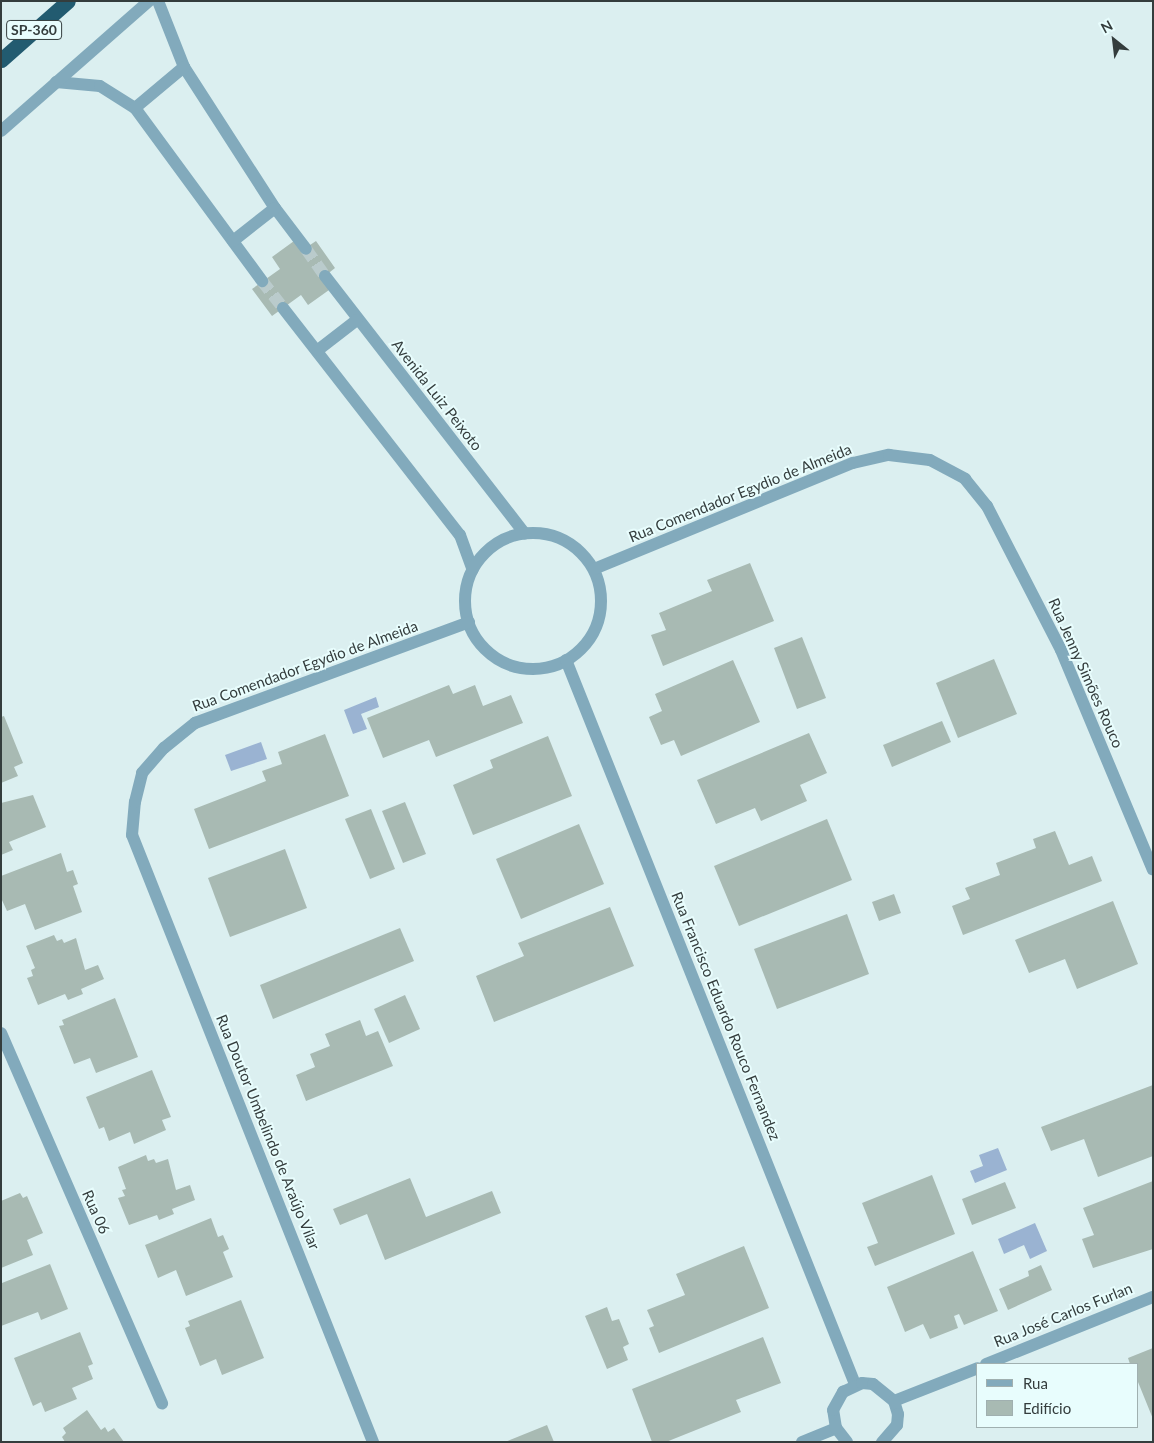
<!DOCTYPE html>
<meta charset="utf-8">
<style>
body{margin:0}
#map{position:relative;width:1154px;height:1443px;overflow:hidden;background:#dbeff0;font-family:Lato,sans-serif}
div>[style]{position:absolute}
.water>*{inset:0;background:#9ab3d2}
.building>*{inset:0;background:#a8bab3}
.street-tunnel>*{height:12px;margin-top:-6px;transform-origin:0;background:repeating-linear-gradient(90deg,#bacbcc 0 12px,transparent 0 18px)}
.street>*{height:12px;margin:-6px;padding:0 6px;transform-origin:6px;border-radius:6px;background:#82aabc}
.street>.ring{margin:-6px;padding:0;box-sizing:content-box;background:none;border:12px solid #82aabc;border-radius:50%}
.highway>*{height:15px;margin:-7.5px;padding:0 7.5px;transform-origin:7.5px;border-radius:7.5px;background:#225b70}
span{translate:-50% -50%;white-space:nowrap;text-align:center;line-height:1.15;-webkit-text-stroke:4px #e8fdfd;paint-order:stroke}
.shield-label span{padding:1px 4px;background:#e8fdfd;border:1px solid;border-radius:4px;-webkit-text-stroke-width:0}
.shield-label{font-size:14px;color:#343d3d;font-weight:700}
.street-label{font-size:15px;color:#343d3d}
.frame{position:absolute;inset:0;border:2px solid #343d3d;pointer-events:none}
.legend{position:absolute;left:976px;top:1363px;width:162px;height:65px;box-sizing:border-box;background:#e8fdfd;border:1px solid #a0b0b0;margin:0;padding:6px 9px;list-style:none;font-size:15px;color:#343d3d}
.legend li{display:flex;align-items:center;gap:10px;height:25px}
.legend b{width:25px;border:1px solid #a0b0b0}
.north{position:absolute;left:1089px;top:15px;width:50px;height:50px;-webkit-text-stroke:4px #e8fdfd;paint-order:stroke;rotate:331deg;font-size:14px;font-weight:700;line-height:20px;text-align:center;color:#343d3d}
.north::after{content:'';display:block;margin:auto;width:18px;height:22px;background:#343d3d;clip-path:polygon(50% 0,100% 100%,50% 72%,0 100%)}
</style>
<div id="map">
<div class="water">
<i style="clip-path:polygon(376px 697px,379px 707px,361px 714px,367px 729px,353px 734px,344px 710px)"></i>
<i style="clip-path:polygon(261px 742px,267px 759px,231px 771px,225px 755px)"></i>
<i style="clip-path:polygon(998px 1148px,1007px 1170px,975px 1183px,970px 1171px,983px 1166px,979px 1155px)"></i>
<i style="clip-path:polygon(1035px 1223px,1047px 1251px,1030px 1259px,1024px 1245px,1004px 1254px,998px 1239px)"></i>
</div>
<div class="building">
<i style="clip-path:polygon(294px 241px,301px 251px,316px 241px,335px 268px,325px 276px,329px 290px,308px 305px,301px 295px,272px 316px,252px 289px,280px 269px,272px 257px)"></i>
<i style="clip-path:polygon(750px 563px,774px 621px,663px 666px,651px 635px,666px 630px,659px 613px,712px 591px,707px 580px)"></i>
<i style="clip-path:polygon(802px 637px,826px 698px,797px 709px,774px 648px)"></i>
<i style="clip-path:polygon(994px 659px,1017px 714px,958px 738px,936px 683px)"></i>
<i style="clip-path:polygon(733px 660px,760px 722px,681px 756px,674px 740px,661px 745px,649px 717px,662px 711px,655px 694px)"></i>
<i style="clip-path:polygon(449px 685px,453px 694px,475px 685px,483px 706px,511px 695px,523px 723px,436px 757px,429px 740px,383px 758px,367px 718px)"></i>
<i style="clip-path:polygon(4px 716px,23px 763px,14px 767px,18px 776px,1px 783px,1px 717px)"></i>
<i style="clip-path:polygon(942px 721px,951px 742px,892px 767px,883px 745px)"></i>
<i style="clip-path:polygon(809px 733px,827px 773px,800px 785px,807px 801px,761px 821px,755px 808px,716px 824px,697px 780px)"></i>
<i style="clip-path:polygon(325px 734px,349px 796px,209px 849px,194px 809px,266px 781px,262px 771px,282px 764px,278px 752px)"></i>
<i style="clip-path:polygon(548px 736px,572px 796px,473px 835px,453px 785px,493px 768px,490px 760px)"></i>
<i style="clip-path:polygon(33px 795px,46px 827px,9px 842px,13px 850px,1px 855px,1px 803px)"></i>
<i style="clip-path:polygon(405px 802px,426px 854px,403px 863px,382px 811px)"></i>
<i style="clip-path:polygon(371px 809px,395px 869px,370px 879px,345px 819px)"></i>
<i style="clip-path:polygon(827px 819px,852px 880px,739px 926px,714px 866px)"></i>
<i style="clip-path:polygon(579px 824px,604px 884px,521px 919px,496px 859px)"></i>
<i style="clip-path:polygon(1055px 831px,1069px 865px,1092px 856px,1102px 881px,963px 935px,952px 906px,970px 899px,965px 888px,1000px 875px,996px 863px,1036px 848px,1033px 839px)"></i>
<i style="clip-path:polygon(285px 849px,307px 908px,230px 937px,208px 878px)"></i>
<i style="clip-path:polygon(61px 853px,67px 872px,73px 870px,78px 884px,73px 886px,82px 912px,35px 930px,25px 904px,7px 911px,1px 898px,1px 876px)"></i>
<i style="clip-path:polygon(894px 894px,901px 913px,879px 921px,872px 902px)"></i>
<i style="clip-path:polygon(1113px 901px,1138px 964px,1077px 989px,1065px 959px,1029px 973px,1015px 940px)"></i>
<i style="clip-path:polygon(610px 907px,634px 966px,494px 1022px,476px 976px,524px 956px,518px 943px)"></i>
<i style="clip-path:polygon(847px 914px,869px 974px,777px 1009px,754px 949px)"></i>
<i style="clip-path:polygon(400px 928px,414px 961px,273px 1019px,260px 985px)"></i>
<i style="clip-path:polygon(54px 935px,57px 941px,62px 939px,64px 943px,76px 938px,85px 970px,98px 965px,104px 979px,81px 989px,83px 994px,68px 1000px,65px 994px,38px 1005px,27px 978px,33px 976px,31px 970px,35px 968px,26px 946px)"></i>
<i style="clip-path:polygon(405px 995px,420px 1029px,389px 1043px,374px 1009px)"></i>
<i style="clip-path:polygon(115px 998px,138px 1057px,96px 1073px,90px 1058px,74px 1064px,59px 1026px,64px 1025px,62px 1020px)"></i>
<i style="clip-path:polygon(360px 1020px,366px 1036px,378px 1031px,393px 1066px,306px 1101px,296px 1075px,315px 1067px,310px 1054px,330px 1046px,325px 1034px)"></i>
<i style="clip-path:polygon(152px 1070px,171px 1117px,162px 1120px,166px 1130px,134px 1144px,130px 1132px,109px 1141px,104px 1127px,99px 1129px,86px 1097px)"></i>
<i style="clip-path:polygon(1153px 1085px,1153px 1156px,1098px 1177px,1084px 1139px,1051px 1151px,1041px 1127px)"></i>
<i style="clip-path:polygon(146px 1155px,148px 1161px,154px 1159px,156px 1163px,168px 1159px,176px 1190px,190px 1185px,195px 1200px,172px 1209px,174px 1214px,159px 1220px,157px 1215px,129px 1225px,118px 1198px,125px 1196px,122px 1190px,126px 1189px,118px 1167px)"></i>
<i style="clip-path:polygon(932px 1175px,955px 1234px,875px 1266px,867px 1247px,878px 1243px,862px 1203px)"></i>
<i style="clip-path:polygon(410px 1178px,426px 1217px,492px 1191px,501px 1213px,385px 1260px,367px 1214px,340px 1225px,333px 1209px)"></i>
<i style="clip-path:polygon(1153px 1181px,1153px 1249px,1093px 1268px,1082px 1239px,1094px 1235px,1083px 1208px)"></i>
<i style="clip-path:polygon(1005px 1182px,1016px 1208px,972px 1225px,962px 1199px)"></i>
<i style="clip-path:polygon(20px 1193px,23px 1198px,27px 1196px,43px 1233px,27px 1240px,33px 1255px,1px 1268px,1px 1201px)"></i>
<i style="clip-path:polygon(211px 1218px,218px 1237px,223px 1235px,229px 1249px,223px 1252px,233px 1277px,186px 1296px,176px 1270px,158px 1278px,145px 1245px)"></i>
<i style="clip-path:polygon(744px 1246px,769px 1308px,659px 1353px,649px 1328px,654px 1326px,647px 1310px,685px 1295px,676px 1274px)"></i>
<i style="clip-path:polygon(973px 1251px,998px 1311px,964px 1325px,959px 1314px,954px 1316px,958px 1328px,930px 1339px,923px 1324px,905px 1332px,887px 1287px)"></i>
<i style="clip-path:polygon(50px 1264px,68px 1309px,41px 1320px,38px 1312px,1px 1326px,2px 1283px)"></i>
<i style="clip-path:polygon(1041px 1265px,1052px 1290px,1008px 1310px,999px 1289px,1029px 1276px,1028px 1271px)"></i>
<i style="clip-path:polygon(241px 1300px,264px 1358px,222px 1375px,216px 1359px,200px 1366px,185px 1328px,190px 1326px,188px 1321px)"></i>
<i style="clip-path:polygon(607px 1307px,612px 1321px,619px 1319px,629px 1344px,623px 1347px,628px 1360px,607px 1369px,585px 1316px)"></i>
<i style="clip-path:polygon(80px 1332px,93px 1364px,88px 1366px,93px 1379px,72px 1388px,77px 1399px,45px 1412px,41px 1402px,33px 1406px,14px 1358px)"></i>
<i style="clip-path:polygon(763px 1337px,781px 1383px,736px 1400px,741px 1412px,666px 1442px,652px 1442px,632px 1389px)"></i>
<i style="clip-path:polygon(1153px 1348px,1153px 1419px,1138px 1382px,1138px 1364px,1130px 1364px,1128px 1358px)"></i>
<i style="clip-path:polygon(87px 1410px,101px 1430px,105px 1427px,108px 1432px,114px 1428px,124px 1442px,65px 1442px,62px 1437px,66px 1433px,63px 1428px)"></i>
<i style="clip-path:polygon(547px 1425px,554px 1442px,505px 1442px)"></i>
</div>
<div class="street-tunnel">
<i style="left:306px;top:249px;width:33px;rotate:55deg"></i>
<i style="left:262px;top:281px;width:34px;rotate:52deg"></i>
</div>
<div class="street">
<i style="left:158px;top:1px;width:71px;rotate:68.5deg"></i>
<i style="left:184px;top:67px;width:168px;rotate:57.2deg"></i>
<i style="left:275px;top:208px;width:51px;rotate:52.9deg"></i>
<i style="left:56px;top:82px;width:44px;rotate:5.2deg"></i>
<i style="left:100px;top:86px;width:41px;rotate:32.2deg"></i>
<i style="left:135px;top:108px;width:215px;rotate:53.7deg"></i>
<i style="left:135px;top:108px;width:64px;rotate:-39.9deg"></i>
<i style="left:1px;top:131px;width:197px;rotate:-41.3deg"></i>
<i style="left:233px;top:241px;width:53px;rotate:-38.2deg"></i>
<i style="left:325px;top:276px;width:326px;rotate:52.2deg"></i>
<i style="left:283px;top:308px;width:288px;rotate:52.1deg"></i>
<i style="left:460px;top:535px;width:37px;rotate:70deg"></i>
<i style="left:318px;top:350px;width:49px;rotate:-37.6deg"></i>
<i class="ring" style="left:465px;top:533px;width:124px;height:124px"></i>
<i style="left:594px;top:569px;width:280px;rotate:-22.3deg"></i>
<i style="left:853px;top:463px;width:37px;rotate:-13deg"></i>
<i style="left:889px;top:455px;width:41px;rotate:7deg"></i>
<i style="left:930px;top:460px;width:40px;rotate:28deg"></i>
<i style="left:965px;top:479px;width:35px;rotate:51deg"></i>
<i style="left:987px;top:506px;width:162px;rotate:62.8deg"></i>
<i style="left:1061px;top:650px;width:238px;rotate:67.3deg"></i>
<i style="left:566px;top:660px;width:780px;rotate:68.24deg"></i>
<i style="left:1px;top:1033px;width:404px;rotate:66.5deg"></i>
<i style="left:986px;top:1364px;width:180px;rotate:-21.9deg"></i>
<i style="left:894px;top:1401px;width:90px;rotate:-21.4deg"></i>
<i style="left:373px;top:1442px;width:653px;rotate:-111.65deg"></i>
<i style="left:132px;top:835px;width:33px;rotate:-85deg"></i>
<i style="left:135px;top:802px;width:30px;rotate:-76deg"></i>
<i style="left:142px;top:773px;width:33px;rotate:-49deg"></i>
<i style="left:164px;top:748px;width:40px;rotate:-39deg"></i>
<i style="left:195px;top:723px;width:292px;rotate:-20.2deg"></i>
<i style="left:802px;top:1442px;width:37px;rotate:-22deg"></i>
<i style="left:847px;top:1442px;width:18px;rotate:-128deg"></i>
<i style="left:836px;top:1428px;width:18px;rotate:-99deg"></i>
<i style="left:833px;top:1410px;width:21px;rotate:-61deg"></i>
<i style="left:843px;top:1392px;width:21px;rotate:-25deg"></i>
<i style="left:862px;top:1383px;width:11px;rotate:5deg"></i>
<i style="left:873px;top:1384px;width:27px;rotate:39deg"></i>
<i style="left:894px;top:1401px;width:14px;rotate:73deg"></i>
<i style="left:898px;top:1414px;width:11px;rotate:95deg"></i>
<i style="left:897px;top:1425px;width:23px;rotate:131deg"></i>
</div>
<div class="highway">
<i style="left:1px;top:60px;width:89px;rotate:-41.4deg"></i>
</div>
<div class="shield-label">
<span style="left:34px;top:30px">SP-360</span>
</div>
<div class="street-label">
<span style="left:437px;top:395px;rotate:52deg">Avenida Luiz Peixoto</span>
<span style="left:740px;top:493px;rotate:-22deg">Rua Comendador Egydio de Almeida</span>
<span style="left:305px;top:666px;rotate:-20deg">Rua Comendador Egydio de Almeida</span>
<span style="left:1086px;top:673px;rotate:66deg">Rua Jenny Simões Rouco</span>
<span style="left:726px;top:1016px;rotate:68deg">Rua Francisco Eduardo Rouco Fernandez</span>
<span style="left:268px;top:1132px;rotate:68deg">Rua Doutor Umbelindo de Araújo Vilar</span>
<span style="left:96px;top:1212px;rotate:66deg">Rua 06</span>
<span style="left:1063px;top:1315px;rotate:-22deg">Rua José Carlos Furlan</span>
</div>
<div class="frame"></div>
<ul class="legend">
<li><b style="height:6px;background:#82aabc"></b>Rua</li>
<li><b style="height:14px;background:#a8bab3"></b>Edifício</li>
</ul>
<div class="north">N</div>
</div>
